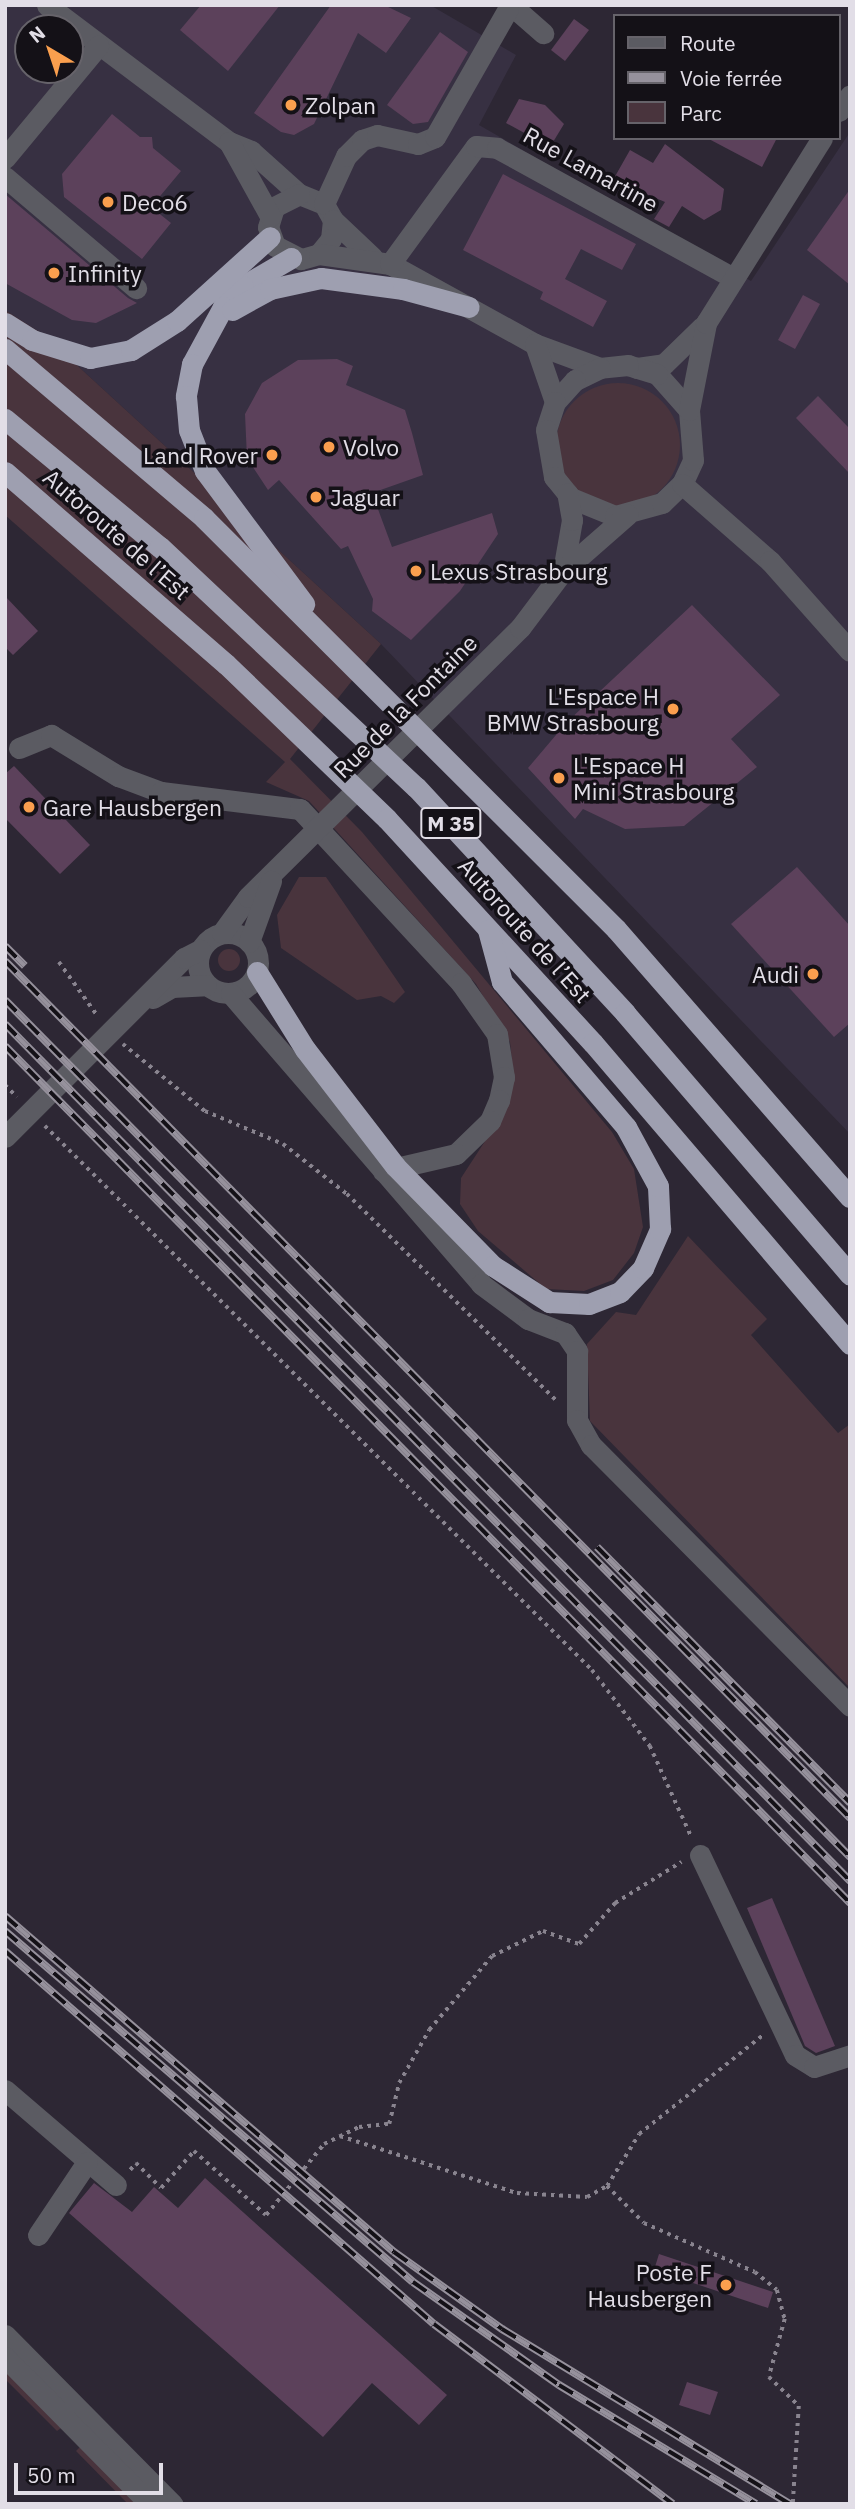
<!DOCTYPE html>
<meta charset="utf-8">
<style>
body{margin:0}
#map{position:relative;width:855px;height:2509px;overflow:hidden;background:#2d2734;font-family:"IBM Plex Sans",sans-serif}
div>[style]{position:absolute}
.built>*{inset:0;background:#373042}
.green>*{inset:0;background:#49343d}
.round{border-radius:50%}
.building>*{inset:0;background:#5c415b}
.path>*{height:3.5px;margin-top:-1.75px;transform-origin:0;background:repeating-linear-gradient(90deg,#89848f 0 3.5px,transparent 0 8.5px)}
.minor>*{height:21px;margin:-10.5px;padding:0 10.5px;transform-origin:10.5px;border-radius:10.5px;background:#5b5b62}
.minor>.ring{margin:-10.5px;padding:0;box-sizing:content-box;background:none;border:21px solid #5b5b62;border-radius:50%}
.highway>*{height:21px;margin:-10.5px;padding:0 10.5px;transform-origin:10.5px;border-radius:10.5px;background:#9e9fb0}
.rail>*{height:8px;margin-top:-4px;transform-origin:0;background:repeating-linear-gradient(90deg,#141117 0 16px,#96919c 0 32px);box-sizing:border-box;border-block:2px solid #96919c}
.dots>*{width:19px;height:19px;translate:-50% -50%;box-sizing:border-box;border:4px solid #141117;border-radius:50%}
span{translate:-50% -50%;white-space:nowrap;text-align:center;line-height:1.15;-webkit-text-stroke:7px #141117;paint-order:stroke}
.shield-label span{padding:2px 5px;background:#141117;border:2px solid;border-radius:5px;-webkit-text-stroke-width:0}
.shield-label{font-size:21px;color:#e2dee7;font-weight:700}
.poi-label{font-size:23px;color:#e2dee7}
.left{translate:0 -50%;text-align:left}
.right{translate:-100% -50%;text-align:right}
.street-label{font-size:23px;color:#e2dee7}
.frame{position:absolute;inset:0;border:7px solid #e2dee7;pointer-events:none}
.legend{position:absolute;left:613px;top:14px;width:228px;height:126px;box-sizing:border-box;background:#141117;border:2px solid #66636a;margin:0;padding:9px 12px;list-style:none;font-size:21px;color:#e2dee7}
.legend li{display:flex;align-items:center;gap:14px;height:35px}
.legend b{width:35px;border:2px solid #66636a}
.north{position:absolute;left:14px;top:14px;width:70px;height:70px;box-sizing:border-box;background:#141117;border:2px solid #66636a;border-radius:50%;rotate:321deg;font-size:19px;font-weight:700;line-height:28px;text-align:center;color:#e2dee7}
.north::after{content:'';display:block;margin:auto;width:24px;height:32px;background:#fa9f4e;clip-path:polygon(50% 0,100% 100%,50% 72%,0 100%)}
.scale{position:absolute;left:14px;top:2463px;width:149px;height:32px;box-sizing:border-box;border:4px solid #e2dee7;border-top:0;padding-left:9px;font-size:21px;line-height:24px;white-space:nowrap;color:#e2dee7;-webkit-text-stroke:5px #141117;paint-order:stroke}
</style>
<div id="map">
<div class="built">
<i style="clip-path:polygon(evenodd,5px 5px,430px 5px,516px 55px,479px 125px,751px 281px,850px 132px,850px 1134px,381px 644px,44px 335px,5px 310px,5px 5px,28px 28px,70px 28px,70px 70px,28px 70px,28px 28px)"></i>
</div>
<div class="green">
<i style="clip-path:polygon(5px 310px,44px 335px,381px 644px,290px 759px,362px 832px,612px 1132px,634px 1169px,643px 1227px,634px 1253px,613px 1280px,584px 1291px,546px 1289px,478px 1231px,460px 1204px,461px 1178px,506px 1109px,513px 1072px,510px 1042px,476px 984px,309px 801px,266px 782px,285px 762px,5px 515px)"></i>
<i class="round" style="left:556px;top:383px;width:124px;height:124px"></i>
<i style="clip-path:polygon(299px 877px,326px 877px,405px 992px,394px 1003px,381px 996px,357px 1000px,281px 948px,277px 915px)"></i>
<i class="round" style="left:218px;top:949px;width:22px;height:22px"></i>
<i style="clip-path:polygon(688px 1236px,767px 1319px,751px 1335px,838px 1433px,850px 1424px,850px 1688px,590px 1421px,587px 1344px,616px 1312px,636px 1315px)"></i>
<i style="clip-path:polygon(5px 2365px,65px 2425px,57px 2431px,5px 2379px)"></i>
<i style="clip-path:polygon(83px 2444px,142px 2504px,128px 2504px,76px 2451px)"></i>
</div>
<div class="building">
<i style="clip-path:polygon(201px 5px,280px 5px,228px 71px,180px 30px)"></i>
<i style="clip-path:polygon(331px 5px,384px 5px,411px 18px,386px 53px,358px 33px,314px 124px,294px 135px,281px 132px,254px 113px)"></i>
<i style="clip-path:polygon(574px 19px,589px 30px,565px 61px,551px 50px)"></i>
<i style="clip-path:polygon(440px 32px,468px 52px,428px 122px,413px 124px,387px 105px)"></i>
<i style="clip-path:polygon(519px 99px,545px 105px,564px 124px,550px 147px,506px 123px)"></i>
<i style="clip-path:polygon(112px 114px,140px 137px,152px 137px,153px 148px,181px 171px,151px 207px,171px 223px,142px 259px,64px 197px,62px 174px)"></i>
<i style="clip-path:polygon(707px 138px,777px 138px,762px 167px)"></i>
<i style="clip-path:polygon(665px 144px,724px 189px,721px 210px,704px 220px,682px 206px,669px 227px,654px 219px,665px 202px,613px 180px,630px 150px,653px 163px)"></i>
<i style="clip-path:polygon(503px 174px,636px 244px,622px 270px,581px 249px,565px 279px,607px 301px,593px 327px,540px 299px,543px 292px,463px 250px)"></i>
<i style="clip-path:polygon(850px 189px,850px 285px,807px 250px)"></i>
<i style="clip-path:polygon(5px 194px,128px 298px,137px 303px,96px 323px,72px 320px,5px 283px)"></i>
<i style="clip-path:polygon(803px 295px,820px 304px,795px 349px,778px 340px)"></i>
<i style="clip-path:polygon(337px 359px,353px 366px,346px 385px,405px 410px,412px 433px,423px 475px,372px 493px,392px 547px,492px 513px,498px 534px,460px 591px,411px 640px,372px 611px,373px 599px,348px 546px,341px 549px,279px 480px,268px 490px,247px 458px,245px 414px,262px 383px,298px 360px)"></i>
<i style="clip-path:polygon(818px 396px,850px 429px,850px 474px,796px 418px)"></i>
<i style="clip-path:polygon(5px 596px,38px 631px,13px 655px,5px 647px)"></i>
<i style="clip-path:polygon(692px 605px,780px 695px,731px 739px,757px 767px,684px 826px,625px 829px,583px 809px,575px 819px,528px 768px,567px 722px)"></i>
<i style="clip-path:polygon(14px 766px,90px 845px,60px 874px,5px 818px,5px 774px)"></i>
<i style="clip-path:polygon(797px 867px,850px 926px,850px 1023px,834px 1037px,731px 924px)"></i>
<i style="clip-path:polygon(772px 1898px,835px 2046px,816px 2053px,805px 2046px,747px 1908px)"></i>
<i style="clip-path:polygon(205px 2178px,447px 2395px,419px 2425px,372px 2383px,323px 2437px,69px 2213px,94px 2183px,132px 2212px,154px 2187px,178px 2208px)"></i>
<i style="clip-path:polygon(659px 2254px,773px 2292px,768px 2308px,654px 2270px)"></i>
<i style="clip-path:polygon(687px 2382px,718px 2392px,710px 2415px,679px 2405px)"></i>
</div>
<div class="path">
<i style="left:59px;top:962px;width:65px;rotate:54.4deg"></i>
<i style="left:123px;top:1044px;width:106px;rotate:39.3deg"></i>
<i style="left:205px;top:1111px;width:85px;rotate:22.9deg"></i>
<i style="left:283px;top:1144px;width:81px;rotate:38deg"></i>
<i style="left:347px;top:1194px;width:295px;rotate:44.6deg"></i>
<i style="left:5px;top:1085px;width:17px;rotate:45deg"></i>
<i style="left:45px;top:1126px;width:771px;rotate:44.84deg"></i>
<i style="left:592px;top:1670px;width:96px;rotate:52.7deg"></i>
<i style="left:650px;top:1746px;width:101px;rotate:65.5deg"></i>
<i style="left:340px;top:2136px;width:186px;rotate:17.9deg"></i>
<i style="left:517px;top:2193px;width:70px;rotate:3.3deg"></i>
<i style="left:587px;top:2197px;width:23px;rotate:-29deg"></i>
<i style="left:607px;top:2186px;width:61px;rotate:-58.4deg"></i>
<i style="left:639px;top:2134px;width:159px;rotate:-38.6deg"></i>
<i style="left:130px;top:2170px;width:9px;rotate:-49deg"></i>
<i style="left:136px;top:2163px;width:35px;rotate:45deg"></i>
<i style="left:161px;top:2188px;width:50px;rotate:-48.3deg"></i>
<i style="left:194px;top:2151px;width:96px;rotate:41.6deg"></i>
<i style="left:266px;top:2215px;width:92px;rotate:-50.8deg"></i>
<i style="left:324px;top:2144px;width:39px;rotate:-26deg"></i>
<i style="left:359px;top:2127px;width:30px;rotate:-6deg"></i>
<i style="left:389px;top:2124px;width:42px;rotate:-76.3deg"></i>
<i style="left:399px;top:2083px;width:61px;rotate:-60.5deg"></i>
<i style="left:429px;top:2030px;width:97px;rotate:-49.6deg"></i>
<i style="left:492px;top:1956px;width:57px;rotate:-26.1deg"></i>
<i style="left:543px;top:1931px;width:38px;rotate:20deg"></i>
<i style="left:579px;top:1944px;width:55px;rotate:-48.7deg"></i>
<i style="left:615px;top:1903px;width:78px;rotate:-31.8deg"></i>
<i style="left:607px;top:2186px;width:52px;rotate:45deg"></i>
<i style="left:644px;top:2223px;width:121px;rotate:23.8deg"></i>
<i style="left:755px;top:2272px;width:28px;rotate:39deg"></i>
<i style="left:777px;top:2290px;width:30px;rotate:75deg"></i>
<i style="left:785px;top:2319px;width:60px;rotate:105.4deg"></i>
<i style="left:769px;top:2377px;width:42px;rotate:44deg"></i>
<i style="left:799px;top:2406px;width:98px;rotate:93.5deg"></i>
</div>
<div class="minor">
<i style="left:47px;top:5px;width:228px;rotate:37deg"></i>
<i style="left:229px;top:142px;width:24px;rotate:22deg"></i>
<i style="left:251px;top:151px;width:64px;rotate:41.9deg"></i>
<i style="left:299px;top:194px;width:27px;rotate:22deg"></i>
<i style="left:324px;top:204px;width:18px;rotate:61deg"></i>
<i style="left:333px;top:220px;width:19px;rotate:96deg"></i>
<i style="left:331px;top:239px;width:19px;rotate:129deg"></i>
<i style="left:319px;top:254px;width:19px;rotate:164deg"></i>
<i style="left:301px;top:259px;width:29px;rotate:-153deg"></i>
<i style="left:275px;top:246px;width:20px;rotate:-110deg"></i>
<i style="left:268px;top:227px;width:21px;rotate:-73deg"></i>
<i style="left:274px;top:207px;width:28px;rotate:-27deg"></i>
<i style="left:511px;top:5px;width:43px;rotate:41.2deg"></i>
<i style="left:839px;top:111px;width:19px;rotate:-55deg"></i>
<i style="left:229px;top:142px;width:85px;rotate:61deg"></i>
<i style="left:5px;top:158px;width:146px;rotate:-50.3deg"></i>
<i style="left:5px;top:177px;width:172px;rotate:40.3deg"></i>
<i style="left:324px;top:204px;width:53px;rotate:-65.4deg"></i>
<i style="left:346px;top:156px;width:23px;rotate:-45deg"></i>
<i style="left:362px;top:140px;width:16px;rotate:-18deg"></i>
<i style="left:377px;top:135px;width:42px;rotate:12.4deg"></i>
<i style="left:418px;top:144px;width:18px;rotate:-22deg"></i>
<i style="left:435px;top:137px;width:147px;rotate:-60.3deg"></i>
<i style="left:333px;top:220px;width:54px;rotate:43.5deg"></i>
<i style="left:319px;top:254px;width:72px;rotate:8deg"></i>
<i style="left:390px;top:264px;width:166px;rotate:28.9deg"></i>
<i style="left:535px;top:344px;width:69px;rotate:20.3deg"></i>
<i style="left:390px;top:264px;width:146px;rotate:-53.9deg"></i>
<i style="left:476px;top:146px;width:21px;rotate:5deg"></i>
<i style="left:497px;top:148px;width:268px;rotate:28.8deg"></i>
<i style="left:535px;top:344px;width:61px;rotate:71deg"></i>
<i style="left:637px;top:368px;width:27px;rotate:-8deg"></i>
<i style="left:664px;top:364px;width:53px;rotate:-44.2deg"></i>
<i style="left:689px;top:410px;width:48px;rotate:-131.6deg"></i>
<i style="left:657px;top:374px;width:30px;rotate:-163deg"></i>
<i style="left:628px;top:365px;width:28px;rotate:174deg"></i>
<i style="left:600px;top:368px;width:28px;rotate:154deg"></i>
<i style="left:575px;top:380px;width:30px;rotate:132deg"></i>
<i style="left:555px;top:402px;width:29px;rotate:108deg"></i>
<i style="left:546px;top:430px;width:48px;rotate:80.3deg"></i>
<i style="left:554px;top:477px;width:27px;rotate:51deg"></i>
<i style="left:571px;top:498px;width:48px;rotate:22.2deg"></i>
<i style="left:615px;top:516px;width:49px;rotate:-15.5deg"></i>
<i style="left:662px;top:503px;width:28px;rotate:-44deg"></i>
<i style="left:682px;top:484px;width:26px;rotate:-65deg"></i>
<i style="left:693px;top:460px;width:50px;rotate:-94.6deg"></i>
<i style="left:689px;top:410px;width:89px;rotate:-78.9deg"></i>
<i style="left:706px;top:323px;width:218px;rotate:-57.9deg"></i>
<i style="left:682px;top:484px;width:117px;rotate:41.2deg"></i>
<i style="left:770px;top:561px;width:120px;rotate:48.4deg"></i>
<i style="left:563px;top:571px;width:52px;rotate:-80deg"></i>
<i style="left:572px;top:520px;width:27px;rotate:-100deg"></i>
<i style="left:19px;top:748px;width:35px;rotate:-22deg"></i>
<i style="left:51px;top:735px;width:79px;rotate:31.5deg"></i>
<i style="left:118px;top:776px;width:46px;rotate:20.4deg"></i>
<i style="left:161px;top:792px;width:140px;rotate:7deg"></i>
<i style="left:300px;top:809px;width:237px;rotate:47.2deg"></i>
<i style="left:461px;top:983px;width:62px;rotate:54.8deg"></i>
<i style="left:497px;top:1034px;width:44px;rotate:80.8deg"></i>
<i style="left:504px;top:1077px;width:24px;rotate:102deg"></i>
<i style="left:499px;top:1100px;width:23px;rotate:113deg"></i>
<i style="left:490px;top:1121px;width:47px;rotate:135.9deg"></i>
<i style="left:456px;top:1154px;width:75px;rotate:166.9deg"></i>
<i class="ring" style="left:198px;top:933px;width:39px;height:39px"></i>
<i style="left:222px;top:933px;width:44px;rotate:-54.2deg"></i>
<i style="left:248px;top:897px;width:383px;rotate:-44.7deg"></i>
<i style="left:520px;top:628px;width:71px;rotate:-53deg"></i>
<i style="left:563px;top:571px;width:86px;rotate:-41.2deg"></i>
<i style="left:249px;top:942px;width:65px;rotate:-70.2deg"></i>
<i style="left:231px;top:994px;width:383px;rotate:49.2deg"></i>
<i style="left:481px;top:1284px;width:59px;rotate:36.7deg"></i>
<i style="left:528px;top:1319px;width:40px;rotate:21deg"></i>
<i style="left:565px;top:1333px;width:22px;rotate:56deg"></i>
<i style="left:577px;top:1351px;width:69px;rotate:90deg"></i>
<i style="left:577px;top:1420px;width:29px;rotate:61deg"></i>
<i style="left:591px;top:1445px;width:368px;rotate:45.2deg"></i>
<i style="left:153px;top:998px;width:22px;rotate:-30deg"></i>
<i style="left:172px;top:987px;width:34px;rotate:-3deg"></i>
<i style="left:5px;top:1137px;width:253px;rotate:-45deg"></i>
<i style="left:184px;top:958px;width:18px;rotate:-27deg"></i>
<i style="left:700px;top:1855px;width:221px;rotate:64.6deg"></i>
<i style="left:795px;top:2055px;width:22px;rotate:32deg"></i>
<i style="left:814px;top:2067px;width:38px;rotate:-18deg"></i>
<i style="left:5px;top:2090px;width:146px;rotate:40.6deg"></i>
<i style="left:38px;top:2235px;width:88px;rotate:-56.1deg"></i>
<i style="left:5px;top:2335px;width:238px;rotate:45.3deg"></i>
<i style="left:5px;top:2357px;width:206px;rotate:45.4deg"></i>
</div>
<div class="highway">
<i style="left:291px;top:258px;width:56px;rotate:149.7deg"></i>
<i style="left:243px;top:286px;width:29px;rotate:134deg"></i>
<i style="left:223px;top:307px;width:65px;rotate:118.5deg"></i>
<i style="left:192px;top:364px;width:33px;rotate:101deg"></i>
<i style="left:186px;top:396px;width:34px;rotate:85deg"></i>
<i style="left:189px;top:430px;width:44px;rotate:68.7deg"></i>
<i style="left:205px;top:471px;width:166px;rotate:53.3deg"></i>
<i style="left:232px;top:310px;width:43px;rotate:-28.9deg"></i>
<i style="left:270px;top:289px;width:52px;rotate:-12.2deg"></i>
<i style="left:321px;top:278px;width:83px;rotate:7.6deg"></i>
<i style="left:403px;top:289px;width:68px;rotate:15.3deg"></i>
<i style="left:5px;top:323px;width:32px;rotate:32deg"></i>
<i style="left:32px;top:340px;width:61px;rotate:17.2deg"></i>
<i style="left:90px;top:358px;width:42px;rotate:-11deg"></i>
<i style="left:131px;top:350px;width:54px;rotate:-32.2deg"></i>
<i style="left:177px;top:321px;width:125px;rotate:-42.1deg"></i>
<i style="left:5px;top:349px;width:261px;rotate:40.3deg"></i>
<i style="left:204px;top:518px;width:582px;rotate:44.93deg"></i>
<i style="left:616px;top:929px;width:356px;rotate:48.9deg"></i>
<i style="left:5px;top:419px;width:201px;rotate:39.6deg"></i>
<i style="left:160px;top:547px;width:351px;rotate:43.2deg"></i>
<i style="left:416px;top:787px;width:308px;rotate:47.2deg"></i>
<i style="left:625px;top:1013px;width:345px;rotate:49.3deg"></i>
<i style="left:5px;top:472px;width:293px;rotate:41deg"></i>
<i style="left:226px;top:664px;width:223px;rotate:43.9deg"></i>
<i style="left:387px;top:819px;width:304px;rotate:47.4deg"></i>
<i style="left:593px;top:1043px;width:396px;rotate:49.5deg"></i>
<i style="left:257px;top:972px;width:91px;rotate:58.1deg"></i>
<i style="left:305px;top:1049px;width:148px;rotate:52.4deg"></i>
<i style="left:395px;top:1166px;width:140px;rotate:45.6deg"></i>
<i style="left:493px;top:1266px;width:67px;rotate:32.7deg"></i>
<i style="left:549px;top:1302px;width:40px;rotate:2.9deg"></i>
<i style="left:589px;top:1304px;width:33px;rotate:-21deg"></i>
<i style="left:620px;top:1292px;width:33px;rotate:-46deg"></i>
<i style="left:643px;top:1268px;width:43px;rotate:-66.4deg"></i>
<i style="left:660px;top:1229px;width:43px;rotate:-92.7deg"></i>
<i style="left:658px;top:1186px;width:67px;rotate:-118.5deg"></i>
<i style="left:626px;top:1127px;width:191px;rotate:-130.5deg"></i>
<i style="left:502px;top:982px;width:54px;rotate:-105.1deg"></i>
</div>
<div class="rail">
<i style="left:5px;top:946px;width:28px;rotate:45deg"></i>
<i style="left:5px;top:961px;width:1204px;rotate:45.4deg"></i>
<i style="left:5px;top:1000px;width:1204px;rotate:45.4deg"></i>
<i style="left:5px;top:1024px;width:1204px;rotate:45.4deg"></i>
<i style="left:5px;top:1046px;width:1204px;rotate:45.4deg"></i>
<i style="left:597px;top:1547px;width:360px;rotate:45.3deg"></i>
<i style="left:5px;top:1916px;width:514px;rotate:40.82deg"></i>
<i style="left:394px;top:2252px;width:133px;rotate:35.5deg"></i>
<i style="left:502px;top:2329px;width:337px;rotate:31.3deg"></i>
<i style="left:5px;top:1931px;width:538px;rotate:40.71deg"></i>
<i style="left:413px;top:2282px;width:179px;rotate:35.2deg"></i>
<i style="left:559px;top:2385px;width:230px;rotate:31.1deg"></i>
<i style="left:5px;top:1951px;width:568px;rotate:41.01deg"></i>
<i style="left:434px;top:2324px;width:299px;rotate:37deg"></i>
</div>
<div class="dots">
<i style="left:291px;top:105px;background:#fa9f4e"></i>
<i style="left:108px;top:202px;background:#fa9f4e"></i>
<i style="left:54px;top:273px;background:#fa9f4e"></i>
<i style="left:329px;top:447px;background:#fa9f4e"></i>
<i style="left:272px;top:455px;background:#fa9f4e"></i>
<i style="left:316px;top:497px;background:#fa9f4e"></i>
<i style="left:416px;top:571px;background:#fa9f4e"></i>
<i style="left:673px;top:709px;background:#fa9f4e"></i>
<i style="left:559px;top:778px;background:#fa9f4e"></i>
<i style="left:29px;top:807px;background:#fa9f4e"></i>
<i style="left:813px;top:974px;background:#fa9f4e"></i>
<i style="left:726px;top:2285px;background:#fa9f4e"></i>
</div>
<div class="shield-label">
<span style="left:451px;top:823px">M 35</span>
</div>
<div class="poi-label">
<span class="left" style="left:305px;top:105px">Zolpan</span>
<span class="left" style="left:122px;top:202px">Deco6</span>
<span class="left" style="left:68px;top:273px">Infinity</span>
<span class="left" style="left:343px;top:447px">Volvo</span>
<span class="right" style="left:258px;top:455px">Land Rover</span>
<span class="left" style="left:330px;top:497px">Jaguar</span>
<span class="left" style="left:430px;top:571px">Lexus Strasbourg</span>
<span class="right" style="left:659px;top:709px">L'Espace H<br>BMW Strasbourg</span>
<span class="left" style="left:573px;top:778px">L'Espace H<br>Mini Strasbourg</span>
<span class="left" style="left:43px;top:807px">Gare Hausbergen</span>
<span class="right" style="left:799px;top:974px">Audi</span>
<span class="right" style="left:712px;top:2285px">Poste F<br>Hausbergen</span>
</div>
<div class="street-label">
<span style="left:591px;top:169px;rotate:29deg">Rue Lamartine</span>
<span style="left:117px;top:534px;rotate:41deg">Autoroute de l’Est</span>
<span style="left:405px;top:706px;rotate:-45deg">Rue de la Fontaine</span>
<span style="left:525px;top:930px;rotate:48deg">Autoroute de l’Est</span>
</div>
<div class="frame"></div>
<ul class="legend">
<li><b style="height:9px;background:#5b5b62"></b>Route</li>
<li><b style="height:9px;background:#96919c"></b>Voie ferrée</li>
<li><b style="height:19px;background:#49343d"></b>Parc</li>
</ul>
<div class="north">N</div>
<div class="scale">50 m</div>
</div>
